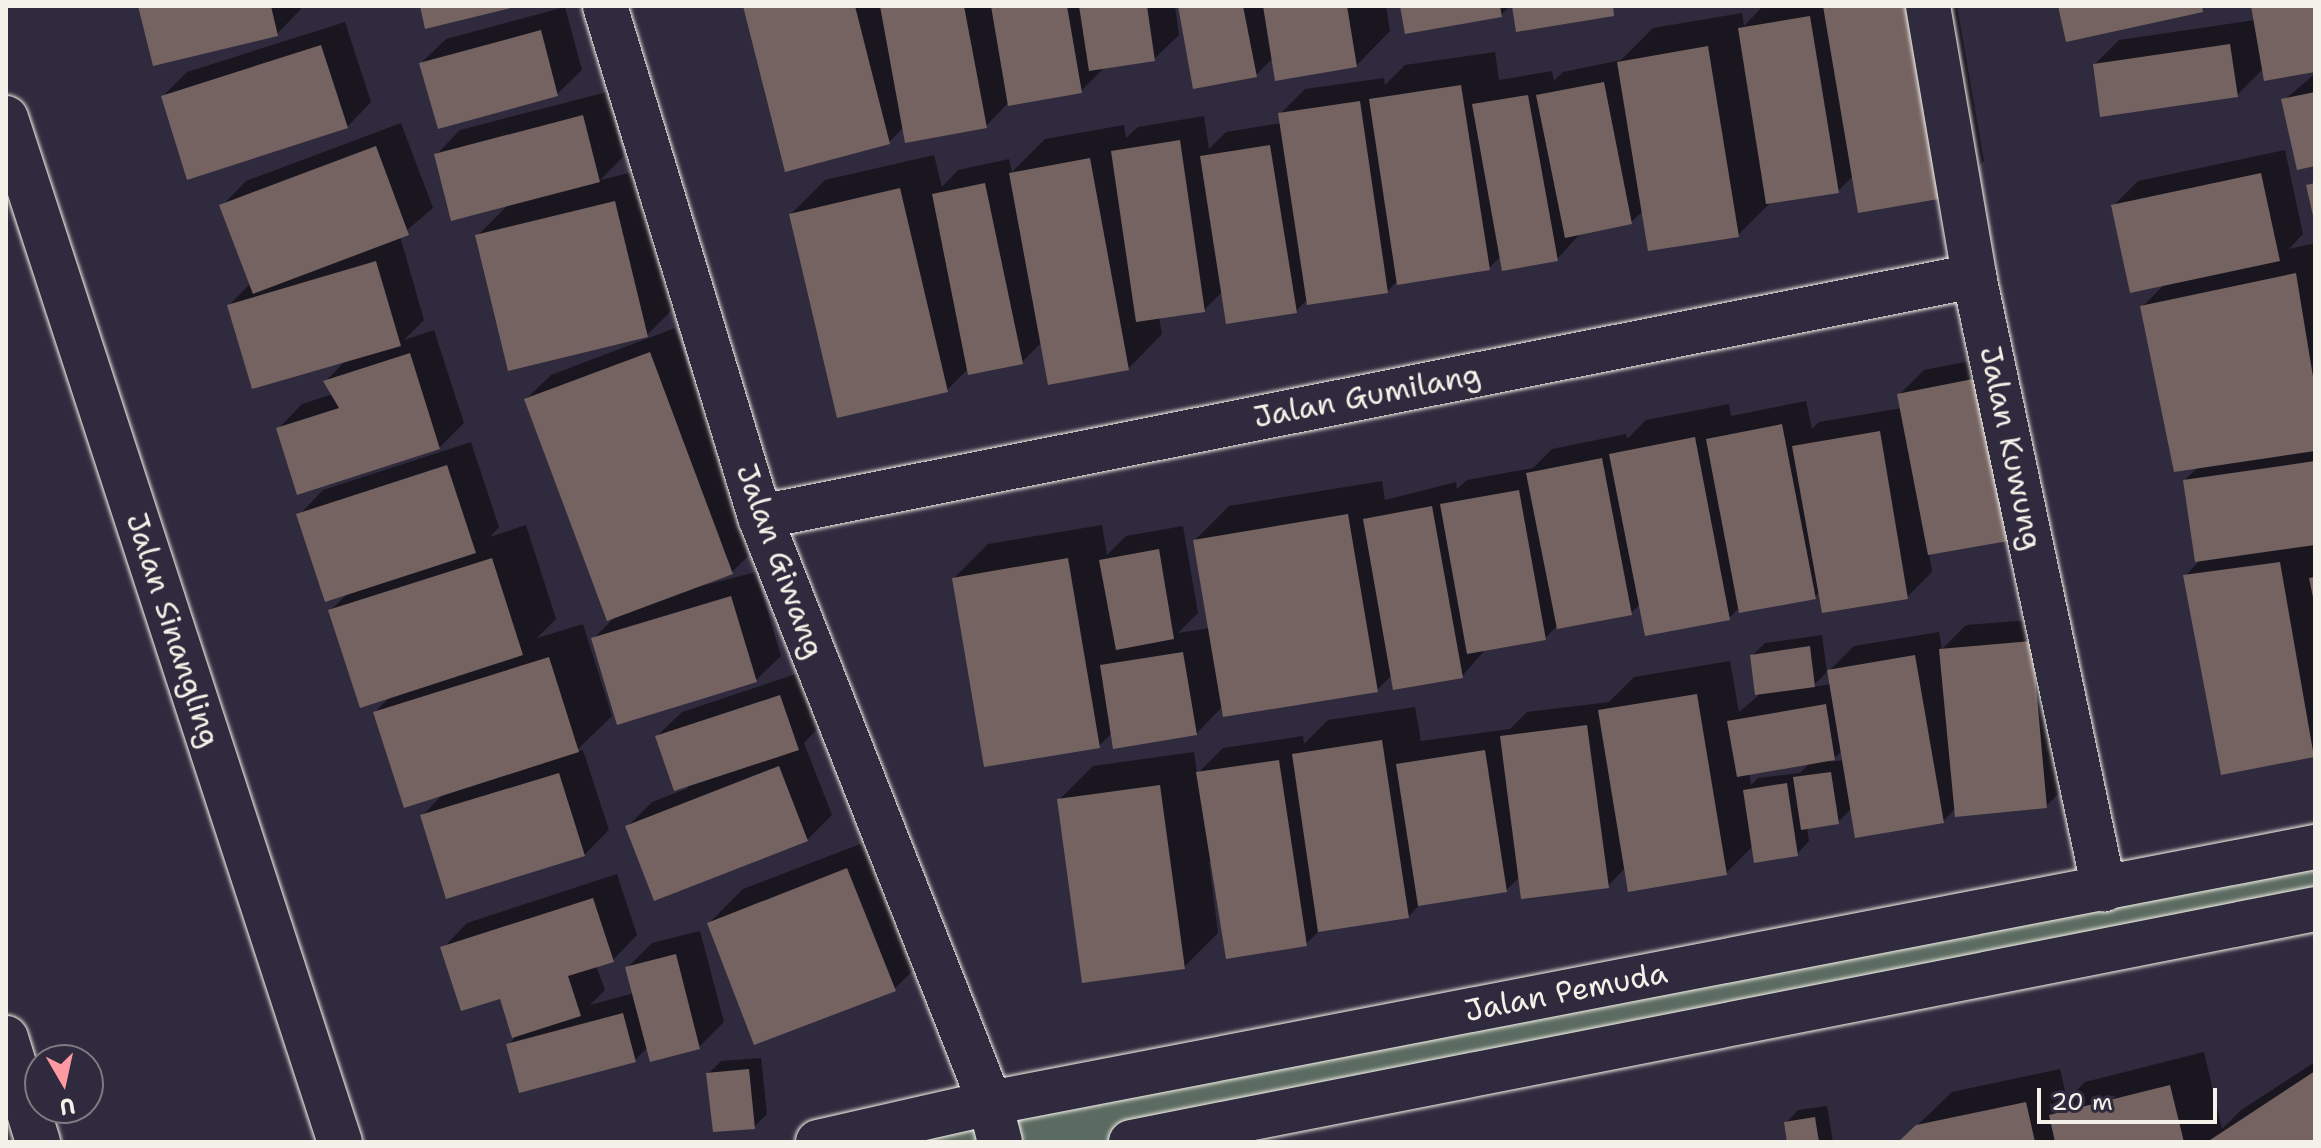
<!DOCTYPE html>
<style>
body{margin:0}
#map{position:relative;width:2321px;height:1148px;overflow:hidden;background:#2f2a3d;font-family:"Shantell Sans",sans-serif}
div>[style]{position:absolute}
.green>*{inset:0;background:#5c6b61}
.shadow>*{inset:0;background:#0007}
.building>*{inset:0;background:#746361}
.roads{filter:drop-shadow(0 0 2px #f4f1e8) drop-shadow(0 0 2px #f4f1e8)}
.minor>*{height:44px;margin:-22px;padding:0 22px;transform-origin:22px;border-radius:22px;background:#2f2a3d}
.major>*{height:44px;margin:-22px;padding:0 22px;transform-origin:22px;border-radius:22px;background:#2f2a3d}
span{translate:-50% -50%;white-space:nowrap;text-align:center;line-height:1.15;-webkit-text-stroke:6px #2f2a3d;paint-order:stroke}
.street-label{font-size:30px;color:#f4f1e8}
.frame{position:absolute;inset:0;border:8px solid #f4f1e8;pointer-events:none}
.north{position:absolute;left:24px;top:1044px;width:80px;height:80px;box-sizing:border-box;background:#2f2a3d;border:2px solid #7e7a81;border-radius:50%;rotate:171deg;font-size:22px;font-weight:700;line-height:32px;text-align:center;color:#f4f1e8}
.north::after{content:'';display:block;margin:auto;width:28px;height:36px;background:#ff9aa2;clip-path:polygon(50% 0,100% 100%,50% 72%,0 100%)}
.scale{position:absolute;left:2037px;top:1088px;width:180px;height:36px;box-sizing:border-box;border:4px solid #f4f1e8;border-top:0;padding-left:10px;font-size:24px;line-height:28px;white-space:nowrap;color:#f4f1e8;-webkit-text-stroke:6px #2f2a3d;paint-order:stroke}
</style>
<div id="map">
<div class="green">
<i style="clip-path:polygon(2315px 847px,2315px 909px,1131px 1142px,817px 1142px)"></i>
</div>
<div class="shadow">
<i style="clip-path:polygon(140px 6px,301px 6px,301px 9px,277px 34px)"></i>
<i style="clip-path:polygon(745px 6px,1175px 6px,1179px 35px,1154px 59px,1105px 67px,1081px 91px,1008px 103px,986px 126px,904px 127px,889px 142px)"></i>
<i style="clip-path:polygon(1180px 6px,1386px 6px,1390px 31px,1356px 66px,1273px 58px,1256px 75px)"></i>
<i style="clip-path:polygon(1402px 6px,1510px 6px,1501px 15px)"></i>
<i style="clip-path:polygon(1763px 6px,1957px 6px,1984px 161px,1950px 195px,1854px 175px,1838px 191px,1772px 201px,1738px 235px,1643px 211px,1631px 222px,1581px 233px,1557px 259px,1501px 256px,1489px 268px,1398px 280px,1388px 291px,1308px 299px,1296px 311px,1223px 291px,1204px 310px,1159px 317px,1162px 334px,1128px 369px,1042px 342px,1022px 362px,969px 368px,947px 390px,791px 214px,825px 180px,934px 155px,942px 187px,958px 170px,1009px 159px,1012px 172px,1045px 139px,1124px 125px,1126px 138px,1138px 127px,1204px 116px,1209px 149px,1226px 132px,1282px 123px,1280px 114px,1305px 89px,1384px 78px,1385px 85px,1405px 65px,1495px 52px,1499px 80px,1552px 71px,1554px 81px,1563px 72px,1621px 60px,1653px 28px,1742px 13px,1744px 26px)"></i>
<i style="clip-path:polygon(2253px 6px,2315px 6px,2315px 69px,2264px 68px,2237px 95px,2095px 64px,2119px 40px,2255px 20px)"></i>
<i style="clip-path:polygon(565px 7px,582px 70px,557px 94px,421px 63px,446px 39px)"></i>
<i style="clip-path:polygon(345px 22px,371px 102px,347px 127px,163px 96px,187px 72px)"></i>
<i style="clip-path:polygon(2315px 74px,2315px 164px,2284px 100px)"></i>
<i style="clip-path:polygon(607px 92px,624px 156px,600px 180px,649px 168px,681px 301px,647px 335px,477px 236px,509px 204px,436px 155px,460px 130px)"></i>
<i style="clip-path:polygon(401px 123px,433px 208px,400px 236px,424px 320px,404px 340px,434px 330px,464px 423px,439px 448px,278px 429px,302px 404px,333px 394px,325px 382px,347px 359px,229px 305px,251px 283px,222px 206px,246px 181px)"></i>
<i style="clip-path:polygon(2285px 150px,2303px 234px,2289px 249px,2315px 243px,2313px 755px,2185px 576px,2201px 559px,2185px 480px,2199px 466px,2142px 307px,2166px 283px,2113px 206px,2138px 181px)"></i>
<i style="clip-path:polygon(675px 328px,756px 548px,732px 572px,682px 591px,756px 572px,781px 656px,756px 680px,593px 639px,616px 616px,526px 399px,551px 375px)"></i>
<i style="clip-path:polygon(2007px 354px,1929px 553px,1932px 572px,1907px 597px,1820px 592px,1815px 597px,1740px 607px,1729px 618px,1641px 603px,1631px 613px,1556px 627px,1545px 638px,1486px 649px,1462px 676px,1392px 675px,1377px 690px,1223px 706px,1196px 734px,1113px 732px,1099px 746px,954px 578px,988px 544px,1102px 525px,1107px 555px,1126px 536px,1183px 526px,1198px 613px,1178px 633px,1210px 628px,1195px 540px,1229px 506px,1382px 481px,1385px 500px,1456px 482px,1457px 489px,1467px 480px,1533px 468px,1552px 449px,1626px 434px,1627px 439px,1646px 420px,1729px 404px,1731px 416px,1806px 401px,1812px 429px,1819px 422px,1902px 408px,1899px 395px,1924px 370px)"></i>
<i style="clip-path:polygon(471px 442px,499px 527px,490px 537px,526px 525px,556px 619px,537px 638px,583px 624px,612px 716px,575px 752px,583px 750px,609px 830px,584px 855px,422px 816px,445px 792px,375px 712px,392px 695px,330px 611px,349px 592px,299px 515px,323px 490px)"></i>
<i style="clip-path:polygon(evenodd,2056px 618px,2071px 782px,2046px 806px,1956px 808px,1943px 821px,1852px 808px,1838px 822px,1807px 827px,1809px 841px,1797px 854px,1753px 846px,1726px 873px,1626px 867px,1608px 886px,1520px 877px,1506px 890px,1421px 903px,1408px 917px,1321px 929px,1306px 944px,1209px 861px,1218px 933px,1184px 967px,1059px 800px,1093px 766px,1194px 752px,1197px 774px,1223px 748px,1303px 736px,1304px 744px,1328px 720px,1415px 707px,1421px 741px,1510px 729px,1527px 712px,1609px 702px,1634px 677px,1730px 661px,1739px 712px,1758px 696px,1752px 656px,1765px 643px,1822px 635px,1827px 672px,1812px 687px,1831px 684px,1829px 671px,1854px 646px,1939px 632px,1942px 649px,1966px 625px,2056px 618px,1843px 750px,1844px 760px,1830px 762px,1843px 750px,2056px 618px,1811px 762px,1800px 773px,1758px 778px,1751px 785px,1749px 773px,1811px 762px)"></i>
<i style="clip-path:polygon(805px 671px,822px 724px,804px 743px,832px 815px,807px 840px,627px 827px,652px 802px,688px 788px,657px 736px,682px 712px)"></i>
<i style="clip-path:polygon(881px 836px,929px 955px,894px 989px,709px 923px,743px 889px)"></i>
<i style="clip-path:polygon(617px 874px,637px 935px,613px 960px,596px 965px,605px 990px,590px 1005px,634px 993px,627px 968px,652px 943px,700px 931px,724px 1022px,699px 1047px,648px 1047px,635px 1060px,508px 1045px,514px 1039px,501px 996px,443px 948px,467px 923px)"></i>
<i style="clip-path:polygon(2204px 1052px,2222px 1129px,2241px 1110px,2315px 1062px,2315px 1142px,1900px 1142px,1952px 1092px,2060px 1069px,2067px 1100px,2085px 1082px)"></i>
<i style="clip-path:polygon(761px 1058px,767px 1114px,754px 1127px,708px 1074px,721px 1061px)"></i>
<i style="clip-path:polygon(1827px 1106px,1833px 1142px,1789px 1142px,1786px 1123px,1798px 1110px)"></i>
</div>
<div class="building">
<i style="clip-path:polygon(138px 6px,271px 6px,278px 36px,153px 66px)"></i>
<i style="clip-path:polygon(420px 6px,515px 6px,515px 7px,425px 29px)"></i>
<i style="clip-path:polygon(743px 6px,855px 6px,890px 144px,785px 172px)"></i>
<i style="clip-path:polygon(880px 6px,964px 6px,987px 128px,905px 143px)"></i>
<i style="clip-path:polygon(991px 6px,1067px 6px,1082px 93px,1008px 106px)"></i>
<i style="clip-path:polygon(1079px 6px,1147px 6px,1155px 61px,1089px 71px)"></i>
<i style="clip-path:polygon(1178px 6px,1243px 6px,1257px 77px,1193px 89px)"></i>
<i style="clip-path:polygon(1263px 6px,1347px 6px,1357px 67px,1275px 81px)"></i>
<i style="clip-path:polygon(1400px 6px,1500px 6px,1502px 17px,1405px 34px)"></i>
<i style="clip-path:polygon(1512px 6px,1613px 6px,1614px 16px,1516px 32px)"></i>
<i style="clip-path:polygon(1823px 6px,1917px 6px,1950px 197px,1858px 213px)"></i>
<i style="clip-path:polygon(2058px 6px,2202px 6px,2203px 12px,2066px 42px)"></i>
<i style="clip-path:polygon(2251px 6px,2315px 6px,2315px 72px,2264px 81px)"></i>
<i style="clip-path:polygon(1810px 16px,1839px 193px,1766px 204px,1738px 28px)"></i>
<i style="clip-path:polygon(541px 30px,558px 96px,438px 129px,419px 63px)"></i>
<i style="clip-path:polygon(2230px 44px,2238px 97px,2100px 117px,2093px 64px)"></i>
<i style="clip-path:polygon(321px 45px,348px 128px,187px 180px,161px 96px)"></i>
<i style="clip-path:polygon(1708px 46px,1739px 237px,1648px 251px,1617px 62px)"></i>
<i style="clip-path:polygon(1604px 82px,1632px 224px,1565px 238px,1536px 95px)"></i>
<i style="clip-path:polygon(1461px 85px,1490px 270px,1397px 285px,1369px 99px)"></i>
<i style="clip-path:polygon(2315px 92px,2315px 166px,2297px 170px,2281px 99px)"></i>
<i style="clip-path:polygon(1528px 95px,1558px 261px,1502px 271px,1472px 104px)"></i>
<i style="clip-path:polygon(1360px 101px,1388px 293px,1307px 305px,1278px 113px)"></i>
<i style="clip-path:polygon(583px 115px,600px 182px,451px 221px,434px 154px)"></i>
<i style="clip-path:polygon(1180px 140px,1205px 312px,1136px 322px,1111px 151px)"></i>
<i style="clip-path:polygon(1270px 145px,1297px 313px,1226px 324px,1200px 156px)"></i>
<i style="clip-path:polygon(376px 146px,409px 235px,253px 294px,219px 205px)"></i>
<i style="clip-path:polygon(1090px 158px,1129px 370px,1048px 385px,1009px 173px)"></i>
<i style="clip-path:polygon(2261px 173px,2280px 261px,2130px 293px,2111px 205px)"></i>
<i style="clip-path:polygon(985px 183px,1023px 364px,968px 375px,932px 194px)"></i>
<i style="clip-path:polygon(2315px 183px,2315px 220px,2314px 220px,2306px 185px)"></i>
<i style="clip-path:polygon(900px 188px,948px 392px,837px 418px,789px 214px)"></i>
<i style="clip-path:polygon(615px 201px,648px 337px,508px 371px,475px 235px)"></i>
<i style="clip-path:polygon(376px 261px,401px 346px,252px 389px,227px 305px)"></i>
<i style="clip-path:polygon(2296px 273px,2315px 389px,2315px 451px,2174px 472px,2140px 306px)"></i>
<i style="clip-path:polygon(650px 352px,733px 574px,607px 621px,524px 399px)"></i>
<i style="clip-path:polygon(410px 353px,440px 449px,297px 495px,276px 428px,339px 408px,323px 381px)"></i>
<i style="clip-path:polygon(1983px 377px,2014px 540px,1928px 555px,1897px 394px)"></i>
<i style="clip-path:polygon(1782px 424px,1816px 599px,1739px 613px,1706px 439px)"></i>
<i style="clip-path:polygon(1880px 431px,1908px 599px,1822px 613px,1792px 446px)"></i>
<i style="clip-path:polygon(1695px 437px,1730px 620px,1645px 636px,1609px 454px)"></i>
<i style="clip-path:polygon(1602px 458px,1632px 615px,1557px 629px,1526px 473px)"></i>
<i style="clip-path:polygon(2315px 461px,2315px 545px,2195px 562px,2183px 480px)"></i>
<i style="clip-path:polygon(447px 465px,476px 553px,325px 602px,296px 514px)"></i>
<i style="clip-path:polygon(1519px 490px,1546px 640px,1467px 654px,1440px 504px)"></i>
<i style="clip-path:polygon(1432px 506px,1463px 678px,1393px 690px,1363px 519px)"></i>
<i style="clip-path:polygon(1348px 514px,1378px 692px,1223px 717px,1193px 540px)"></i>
<i style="clip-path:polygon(1159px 549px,1174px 639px,1116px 650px,1099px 560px)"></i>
<i style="clip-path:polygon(492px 558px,523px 655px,360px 708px,328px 610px)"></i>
<i style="clip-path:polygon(1068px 558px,1100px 748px,984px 767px,952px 578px)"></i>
<i style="clip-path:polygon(2280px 562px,2314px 757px,2221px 775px,2183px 575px)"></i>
<i style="clip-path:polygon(2315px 577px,2315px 602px,2314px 602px,2309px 578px)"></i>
<i style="clip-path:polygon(731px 596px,757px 682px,617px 725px,591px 638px)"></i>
<i style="clip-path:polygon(2032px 641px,2047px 808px,1955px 817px,1939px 649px)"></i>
<i style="clip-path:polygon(1810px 646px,1815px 687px,1755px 695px,1750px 655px)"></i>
<i style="clip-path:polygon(1183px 652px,1197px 735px,1113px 749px,1100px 665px)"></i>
<i style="clip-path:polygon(1915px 655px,1944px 823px,1855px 838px,1827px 670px)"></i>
<i style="clip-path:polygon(549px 657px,579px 752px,404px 808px,373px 712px)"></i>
<i style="clip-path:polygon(1697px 694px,1727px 875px,1628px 892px,1598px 710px)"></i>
<i style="clip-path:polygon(780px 695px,799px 750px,674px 791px,655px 736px)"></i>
<i style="clip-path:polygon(1826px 704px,1835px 760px,1737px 777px,1727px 721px)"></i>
<i style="clip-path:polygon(1587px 725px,1609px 888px,1521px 899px,1500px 736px)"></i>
<i style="clip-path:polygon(1382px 740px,1409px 918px,1318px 932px,1292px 754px)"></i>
<i style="clip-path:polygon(1485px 750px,1507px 892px,1418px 906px,1396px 764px)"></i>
<i style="clip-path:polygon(1279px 760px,1307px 946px,1226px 959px,1196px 772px)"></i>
<i style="clip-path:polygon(779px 766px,808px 841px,654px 901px,625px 826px)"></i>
<i style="clip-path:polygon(1831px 772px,1839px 824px,1801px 830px,1793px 777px)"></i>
<i style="clip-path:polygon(559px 773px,585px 856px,446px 899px,420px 815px)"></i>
<i style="clip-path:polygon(1787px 783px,1798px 856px,1754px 863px,1743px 790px)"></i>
<i style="clip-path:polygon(1160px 785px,1185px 969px,1082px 983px,1057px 799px)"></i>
<i style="clip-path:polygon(847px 868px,896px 991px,754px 1045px,707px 923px)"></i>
<i style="clip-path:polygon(593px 898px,614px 962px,568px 976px,581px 1016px,512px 1038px,500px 999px,461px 1011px,440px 947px)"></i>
<i style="clip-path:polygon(676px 954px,700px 1049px,650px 1062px,625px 967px)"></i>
<i style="clip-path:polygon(623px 1013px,636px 1062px,519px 1093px,506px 1044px)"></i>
<i style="clip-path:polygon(749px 1069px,755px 1129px,713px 1132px,706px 1073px)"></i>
<i style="clip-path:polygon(2315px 1071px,2315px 1142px,2207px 1142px)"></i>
<i style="clip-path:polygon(2170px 1085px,2184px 1142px,2055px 1142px,2049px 1115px)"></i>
<i style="clip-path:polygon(2026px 1102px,2035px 1142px,1898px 1142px,1916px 1125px)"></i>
<i style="clip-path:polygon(1815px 1117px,1819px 1142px,1787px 1142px,1784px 1122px)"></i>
</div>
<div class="roads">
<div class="minor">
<i style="left:605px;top:6px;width:534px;rotate:73.13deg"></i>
<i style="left:760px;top:517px;width:630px;rotate:68.57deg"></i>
<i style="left:990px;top:1103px;width:40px;rotate:75.6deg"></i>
<i style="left:1928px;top:6px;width:274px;rotate:80.3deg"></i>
<i style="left:1974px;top:276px;width:627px;rotate:78.03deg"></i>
<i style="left:6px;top:118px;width:1077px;rotate:71.94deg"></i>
<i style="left:760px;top:517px;width:1238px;rotate:-11.23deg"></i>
<i style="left:818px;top:1142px;width:176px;rotate:-12.8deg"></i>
<i style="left:990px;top:1103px;width:1350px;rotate:-10.94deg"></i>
<i style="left:1131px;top:1142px;width:1207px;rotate:-11.13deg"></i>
</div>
<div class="major">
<i style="left:6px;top:1038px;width:109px;rotate:72.9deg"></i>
</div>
</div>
<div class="street-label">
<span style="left:1367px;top:396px;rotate:-11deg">Jalan Gumilang</span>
<span style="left:2011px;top:448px;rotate:78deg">Jalan Kuwung</span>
<span style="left:780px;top:561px;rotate:70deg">Jalan Giwang</span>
<span style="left:173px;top:630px;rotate:72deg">Jalan Sinangling</span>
<span style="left:1566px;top:992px;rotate:-11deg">Jalan Pemuda</span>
</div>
<div class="frame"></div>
<div class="north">U</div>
<div class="scale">20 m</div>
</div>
